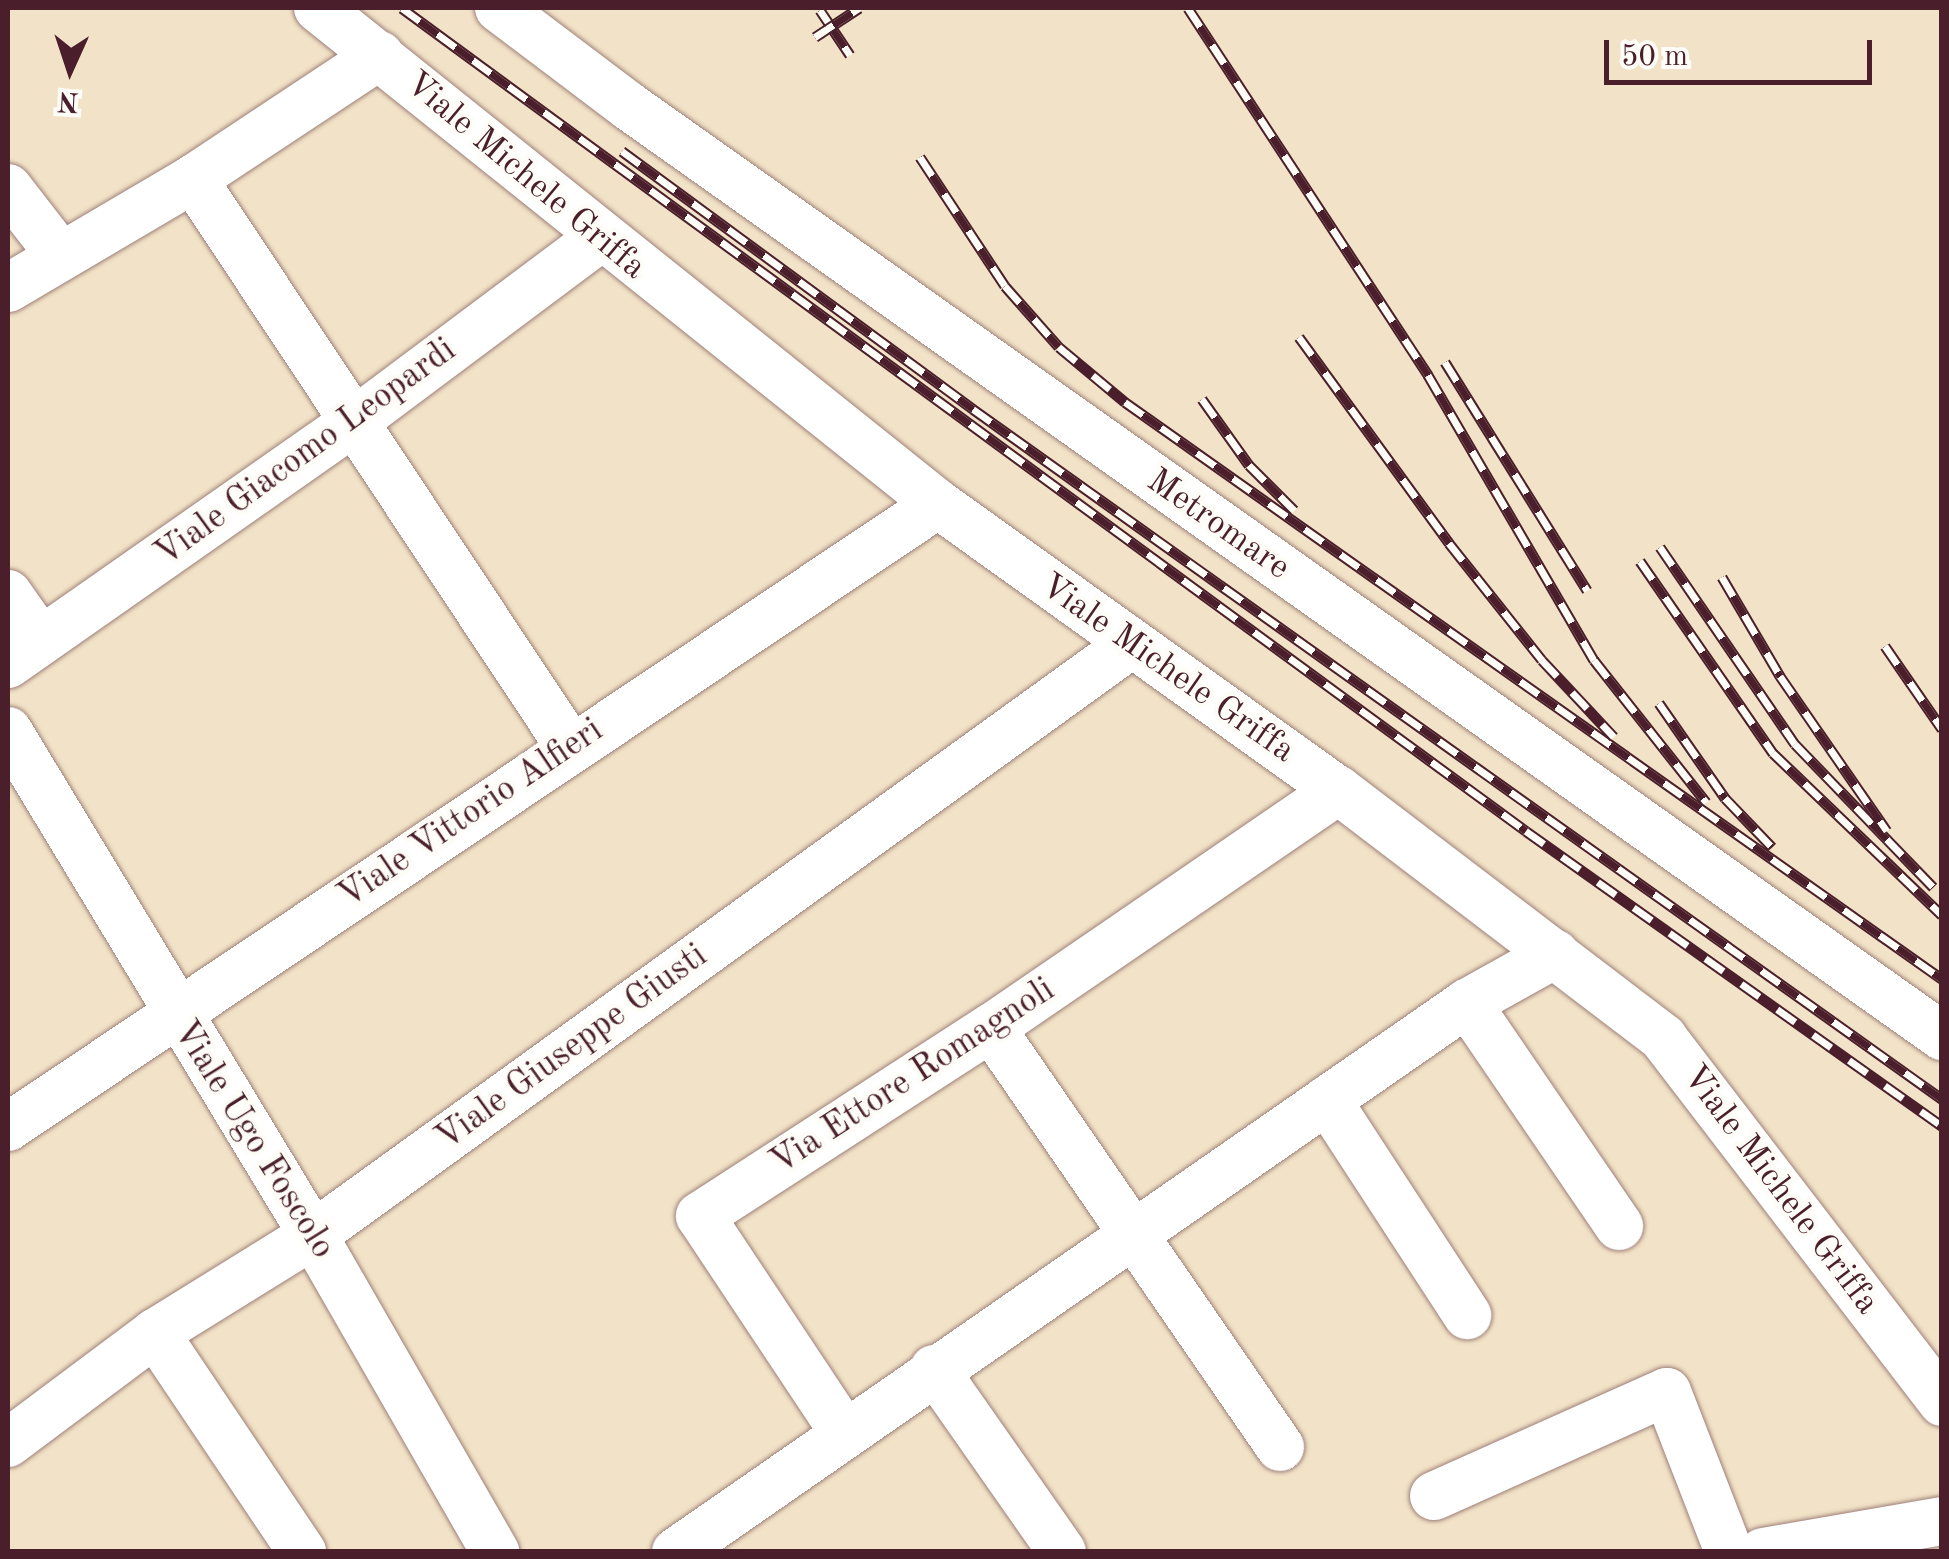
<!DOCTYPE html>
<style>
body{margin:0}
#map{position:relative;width:1949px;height:1559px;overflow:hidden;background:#f2e2c7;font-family:"Old Standard TT",serif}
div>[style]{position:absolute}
.roads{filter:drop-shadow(0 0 2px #9e8079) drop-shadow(0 0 2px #9e8079)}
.minor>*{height:48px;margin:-24px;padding:0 24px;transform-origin:24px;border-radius:24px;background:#fff}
.rail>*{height:11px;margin-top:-5.5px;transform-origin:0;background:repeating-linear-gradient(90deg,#fdfcf7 0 22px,#4a1f2b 0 44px);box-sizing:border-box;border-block:2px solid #4a1f2b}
span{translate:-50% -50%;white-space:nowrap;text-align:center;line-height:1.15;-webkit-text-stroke:9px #fdfcf7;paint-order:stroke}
.street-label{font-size:35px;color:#4a1f2b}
.frame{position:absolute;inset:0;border:10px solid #4a1f2b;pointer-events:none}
.north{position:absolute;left:20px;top:20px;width:100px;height:100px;-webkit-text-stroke:8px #fdfcf7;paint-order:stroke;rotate:183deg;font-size:28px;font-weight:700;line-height:40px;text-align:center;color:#4a1f2b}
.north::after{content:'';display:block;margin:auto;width:35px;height:45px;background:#4a1f2b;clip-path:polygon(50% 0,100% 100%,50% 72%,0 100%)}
.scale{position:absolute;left:1604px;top:40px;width:268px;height:45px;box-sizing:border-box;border:5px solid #4a1f2b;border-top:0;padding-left:12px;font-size:30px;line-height:35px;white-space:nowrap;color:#4a1f2b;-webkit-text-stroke:8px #fdfcf7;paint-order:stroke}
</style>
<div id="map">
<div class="roads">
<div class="minor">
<i style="left:318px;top:8px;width:794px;rotate:38.66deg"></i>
<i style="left:938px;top:504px;width:492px;rotate:35.6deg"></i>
<i style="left:1338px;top:790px;width:409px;rotate:37.3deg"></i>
<i style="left:1663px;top:1038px;width:459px;rotate:52.5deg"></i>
<i style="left:499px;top:8px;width:164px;rotate:37.1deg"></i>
<i style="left:630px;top:107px;width:1608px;rotate:35.3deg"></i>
<i style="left:193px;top:179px;width:682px;rotate:56.43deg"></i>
<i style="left:8px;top:188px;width:85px;rotate:52.2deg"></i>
<i style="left:8px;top:288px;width:215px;rotate:-30.5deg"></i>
<i style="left:193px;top:179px;width:224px;rotate:-33.5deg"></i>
<i style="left:8px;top:594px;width:57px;rotate:54.9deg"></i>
<i style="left:8px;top:664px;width:424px;rotate:-35deg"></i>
<i style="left:355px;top:421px;width:307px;rotate:-36.8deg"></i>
<i style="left:8px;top:731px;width:589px;rotate:58.82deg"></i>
<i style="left:313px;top:1235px;width:366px;rotate:60.1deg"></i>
<i style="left:1467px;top:1003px;width:270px;rotate:55.7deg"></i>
<i style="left:991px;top:1028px;width:509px;rotate:55.4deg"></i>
<i style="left:1327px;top:1100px;width:257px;rotate:56.9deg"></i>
<i style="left:8px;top:1127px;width:1119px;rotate:-33.82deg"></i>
<i style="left:155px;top:1333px;width:264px;rotate:56.1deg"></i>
<i style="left:934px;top:1369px;width:223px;rotate:55deg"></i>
<i style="left:843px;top:1431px;width:258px;rotate:-123.6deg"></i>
<i style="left:700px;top:1216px;width:346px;rotate:-32.9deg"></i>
<i style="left:991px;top:1028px;width:421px;rotate:-34.4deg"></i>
<i style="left:8px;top:1443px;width:184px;rotate:-36.8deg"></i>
<i style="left:155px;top:1333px;width:186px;rotate:-31.8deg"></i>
<i style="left:313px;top:1235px;width:1008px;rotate:-35.84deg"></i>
<i style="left:1434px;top:1496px;width:255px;rotate:-24.1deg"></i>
<i style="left:1667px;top:1392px;width:172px;rotate:68.8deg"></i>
<i style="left:676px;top:1552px;width:963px;rotate:-34.76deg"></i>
<i style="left:1467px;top:1003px;width:101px;rotate:-29.1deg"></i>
<i style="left:1763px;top:1552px;width:182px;rotate:-9.8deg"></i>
</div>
</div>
<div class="rail">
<i style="left:402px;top:8px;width:1393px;rotate:36.21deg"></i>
<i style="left:1526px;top:831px;width:510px;rotate:35.34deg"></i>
<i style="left:1188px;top:8px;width:439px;rotate:56.8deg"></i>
<i style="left:1428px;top:375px;width:330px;rotate:59.8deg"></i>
<i style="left:1594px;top:660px;width:181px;rotate:51.7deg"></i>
<i style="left:820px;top:10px;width:54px;rotate:56.3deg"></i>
<i style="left:815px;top:37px;width:53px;rotate:-33.4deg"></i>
<i style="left:622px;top:151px;width:436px;rotate:36.3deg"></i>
<i style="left:973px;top:409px;width:1190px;rotate:35.45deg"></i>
<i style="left:920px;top:157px;width:154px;rotate:56.6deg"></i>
<i style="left:1005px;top:286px;width:81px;rotate:48.5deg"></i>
<i style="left:1059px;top:347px;width:86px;rotate:39.8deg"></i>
<i style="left:1125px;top:402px;width:1000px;rotate:35.23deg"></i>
<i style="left:1299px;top:337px;width:255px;rotate:53.9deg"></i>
<i style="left:1449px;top:543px;width:149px;rotate:51.5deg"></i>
<i style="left:1542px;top:660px;width:105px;rotate:46.9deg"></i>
<i style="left:1445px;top:362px;width:269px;rotate:58.1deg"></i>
<i style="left:1202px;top:399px;width:81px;rotate:54.5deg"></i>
<i style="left:1249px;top:465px;width:64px;rotate:45deg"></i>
<i style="left:1660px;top:547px;width:239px;rotate:55.6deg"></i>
<i style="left:1795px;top:744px;width:199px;rotate:46deg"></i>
<i style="left:1640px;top:561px;width:234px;rotate:55.3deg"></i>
<i style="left:1773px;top:753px;width:234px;rotate:43.8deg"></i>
<i style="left:1722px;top:577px;width:115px;rotate:59.6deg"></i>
<i style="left:1780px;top:676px;width:188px;rotate:55.4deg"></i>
<i style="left:1885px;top:646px;width:101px;rotate:55.5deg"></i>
<i style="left:1659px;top:703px;width:116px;rotate:55.2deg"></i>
<i style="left:1725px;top:798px;width:68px;rotate:46.2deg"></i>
</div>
<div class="street-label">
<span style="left:525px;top:176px;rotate:40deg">Viale Michele Griffa</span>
<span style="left:306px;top:453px;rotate:-36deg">Viale Giacomo Leopardi</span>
<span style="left:1218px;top:525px;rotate:35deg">Metromare</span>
<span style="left:1167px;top:669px;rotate:35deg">Viale Michele Griffa</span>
<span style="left:471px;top:814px;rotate:-34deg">Viale Vittorio Alfieri</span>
<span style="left:572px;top:1048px;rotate:-36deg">Viale Giuseppe Giusti</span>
<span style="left:913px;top:1077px;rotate:-33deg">Via Ettore Romagnoli</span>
<span style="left:253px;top:1140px;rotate:58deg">Viale Ugo Foscolo</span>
<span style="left:1780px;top:1190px;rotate:53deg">Viale Michele Griffa</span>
</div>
<div class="frame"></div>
<div class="north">N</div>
<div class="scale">50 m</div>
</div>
